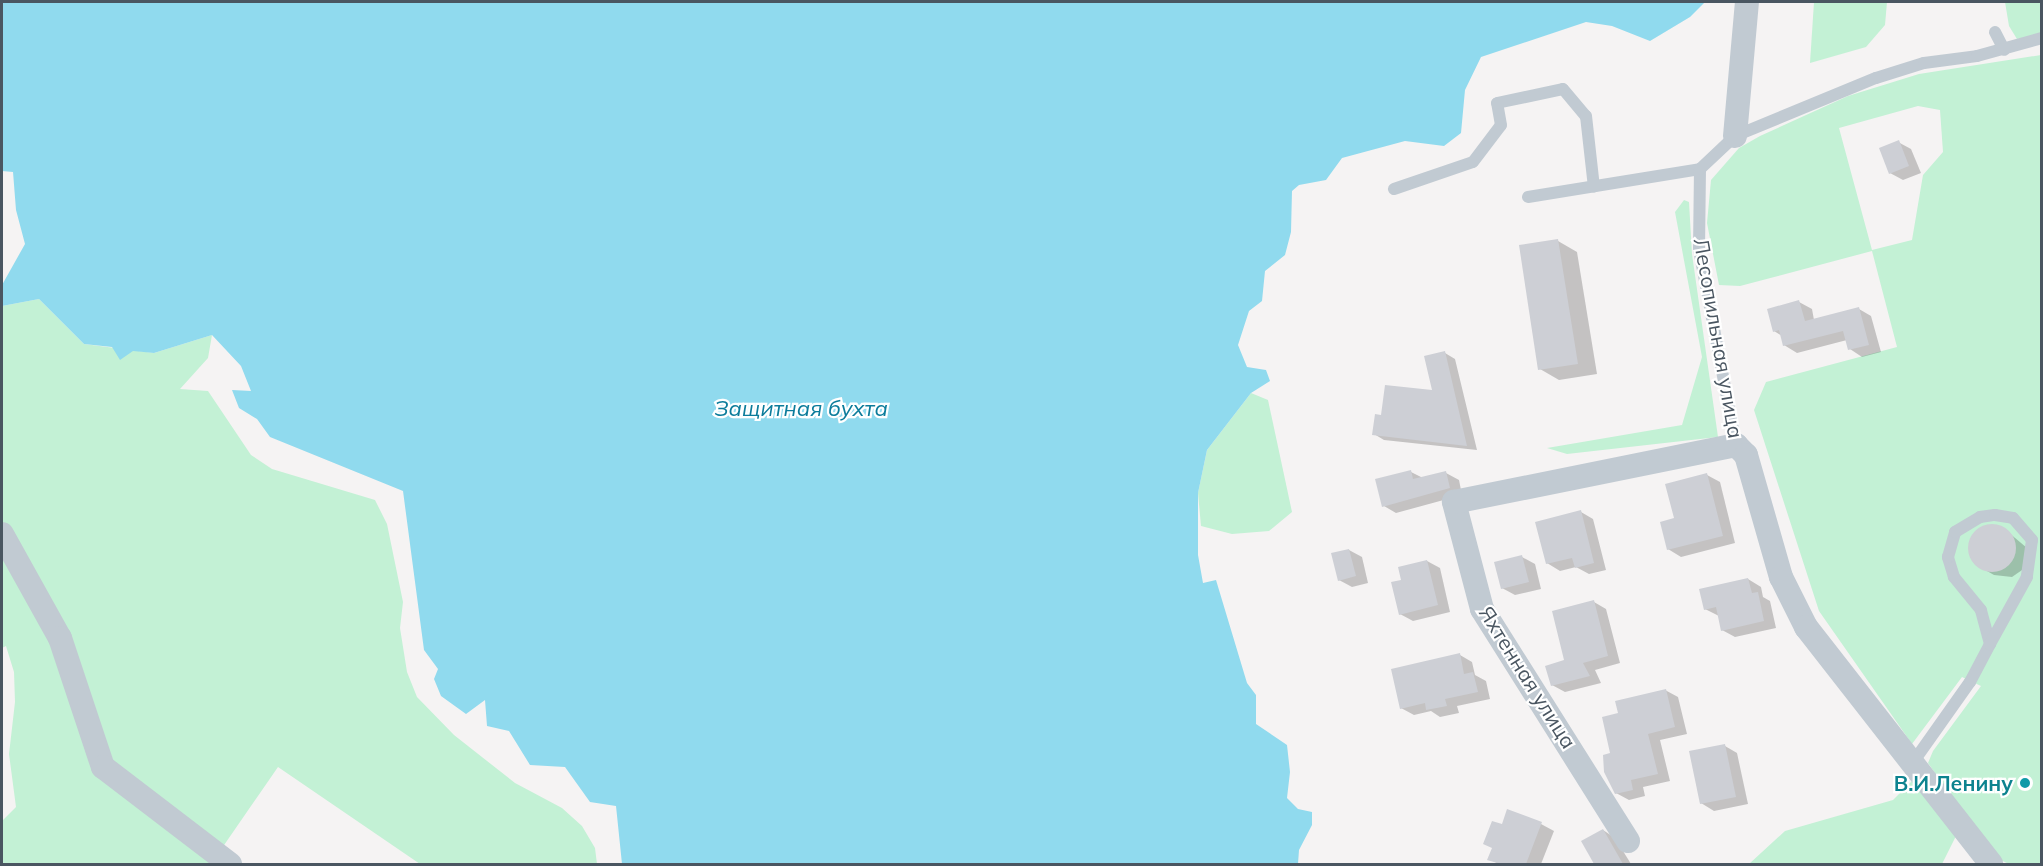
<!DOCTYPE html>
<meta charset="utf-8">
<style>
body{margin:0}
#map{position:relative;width:2043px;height:866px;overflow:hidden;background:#f5f3f3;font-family:Mulish,sans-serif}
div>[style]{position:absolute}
.green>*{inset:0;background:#c3f1d5}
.water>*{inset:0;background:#90daee}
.shadow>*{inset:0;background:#0003}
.building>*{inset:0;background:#cdcfd5}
.round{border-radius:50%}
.lane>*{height:12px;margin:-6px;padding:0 6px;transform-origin:6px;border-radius:6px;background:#c1cad2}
.street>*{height:24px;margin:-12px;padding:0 12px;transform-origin:12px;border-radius:12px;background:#c1cad2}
.dots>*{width:16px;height:16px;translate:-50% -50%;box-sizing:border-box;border:3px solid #fff;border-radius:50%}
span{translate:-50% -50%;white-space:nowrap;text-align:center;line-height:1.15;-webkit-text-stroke:4.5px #fff;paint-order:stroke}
.street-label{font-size:21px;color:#4a5661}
.culture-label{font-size:21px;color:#0d838f;font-weight:700}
.right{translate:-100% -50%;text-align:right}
.water-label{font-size:22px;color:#0c7c9b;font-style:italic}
.frame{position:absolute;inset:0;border:3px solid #4a5661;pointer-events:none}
</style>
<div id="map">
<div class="green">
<i style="clip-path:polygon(1814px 2px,1887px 2px,1885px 25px,1866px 47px,1810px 63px)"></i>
<i style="clip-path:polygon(2005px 2px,2041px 2px,2041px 34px,2017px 39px,2009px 26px)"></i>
<i style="clip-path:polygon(evenodd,2041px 55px,2041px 864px,2009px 864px,1994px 857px,1928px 763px,1933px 751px,1981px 686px,1962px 677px,1912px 744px,1819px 611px,1754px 410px,1766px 382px,1897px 347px,1872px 251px,1740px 286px,1719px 285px,1707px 223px,1711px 180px,1739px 148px,1760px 136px,1848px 96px,1919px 74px,2041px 55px,1918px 106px,1940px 110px,1943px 152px,1923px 175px,1912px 240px,1872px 250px,1839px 128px,1918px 106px)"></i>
<i style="clip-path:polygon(1684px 200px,1689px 202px,1692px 254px,1718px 437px,1567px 454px,1547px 448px,1682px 425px,1702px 357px,1675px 212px)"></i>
<i style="clip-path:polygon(39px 299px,84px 344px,154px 353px,212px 335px,208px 358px,180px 389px,208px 391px,251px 455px,272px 469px,375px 500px,387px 524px,403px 602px,400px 628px,407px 672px,417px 697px,454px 735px,515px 783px,562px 808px,582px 826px,595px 848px,597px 864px,420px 864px,278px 767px,211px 864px,2px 864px,2px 821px,16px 807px,9px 754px,15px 702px,14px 672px,6px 646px,2px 648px,2px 302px,2px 306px)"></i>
<i style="clip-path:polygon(1251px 393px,1268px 400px,1292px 512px,1269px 531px,1232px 534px,1201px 526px,1198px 493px,1207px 450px)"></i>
<i style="clip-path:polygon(1917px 776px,1956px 836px,1942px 864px,1749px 864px,1785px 831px,1893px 800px)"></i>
</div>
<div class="water">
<i style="clip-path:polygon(2px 2px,1705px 2px,1690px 17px,1650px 41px,1612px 26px,1586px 22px,1481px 57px,1465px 90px,1461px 133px,1444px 146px,1405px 141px,1342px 158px,1326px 180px,1299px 185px,1292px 191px,1291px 232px,1285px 255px,1265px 271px,1262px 301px,1249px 311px,1238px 345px,1247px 367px,1266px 370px,1270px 381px,1251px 393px,1207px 450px,1198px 493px,1198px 555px,1203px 583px,1216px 580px,1247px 683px,1256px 695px,1256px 724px,1287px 745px,1290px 772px,1287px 798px,1298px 809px,1312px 812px,1312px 825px,1299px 850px,1298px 864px,622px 864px,616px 806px,590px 802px,565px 767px,530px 765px,509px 731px,487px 726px,485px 700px,466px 714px,441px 696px,434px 679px,438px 669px,424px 650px,403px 491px,270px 437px,257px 419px,239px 408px,232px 390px,251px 391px,241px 366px,212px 335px,154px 353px,133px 351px,120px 360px,112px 347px,84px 344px,39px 299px,2px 306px,2px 285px,25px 244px,16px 210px,13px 172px,2px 171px)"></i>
</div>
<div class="shadow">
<i style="clip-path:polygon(1898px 142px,1911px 149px,1921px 173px,1903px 180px,1890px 173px)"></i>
<i style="clip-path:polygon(1558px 241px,1577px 252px,1597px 374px,1559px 380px,1540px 369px)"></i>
<i style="clip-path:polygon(1799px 302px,1812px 309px,1814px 320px,1859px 309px,1871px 316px,1881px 352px,1862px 357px,1850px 349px,1847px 340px,1797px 353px,1784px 345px,1782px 336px,1774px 331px)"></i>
<i style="clip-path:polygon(1445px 353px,1455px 359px,1477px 450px,1384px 440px,1374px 434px,1383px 416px,1434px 392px)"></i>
<i style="clip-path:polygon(1411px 472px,1423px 478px,1446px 473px,1459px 480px,1462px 495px,1396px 513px,1384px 506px)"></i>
<i style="clip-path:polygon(1707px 475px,1720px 482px,1735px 543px,1681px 557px,1668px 549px,1675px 519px)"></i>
<i style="clip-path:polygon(1581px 512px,1593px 519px,1606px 570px,1589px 574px,1576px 567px,1560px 571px,1547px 563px)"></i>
<i style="clip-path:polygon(1985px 526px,2002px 527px,2027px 548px,2025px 568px,2012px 577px,1994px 575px,1980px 567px,1970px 554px,1972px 537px)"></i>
<i style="clip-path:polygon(1349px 550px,1362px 557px,1368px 583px,1352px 587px,1339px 580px)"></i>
<i style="clip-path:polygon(1522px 557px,1535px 564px,1541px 589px,1515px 595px,1502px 588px)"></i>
<i style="clip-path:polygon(1427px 561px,1440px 568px,1450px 612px,1413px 621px,1400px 614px,1403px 581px)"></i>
<i style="clip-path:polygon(1748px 579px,1761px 587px,1763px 597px,1770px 601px,1776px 628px,1735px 637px,1722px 630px,1719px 616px,1705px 609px)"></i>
<i style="clip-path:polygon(1594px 602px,1606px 609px,1620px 663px,1595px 670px,1601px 683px,1565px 692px,1552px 685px)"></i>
<i style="clip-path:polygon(1460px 655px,1472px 662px,1475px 675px,1486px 681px,1490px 699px,1457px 706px,1459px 713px,1440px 717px,1431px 711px,1414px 715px,1401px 708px)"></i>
<i style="clip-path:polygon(1665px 690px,1678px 697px,1687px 734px,1660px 740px,1670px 781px,1643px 787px,1645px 796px,1629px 800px,1616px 793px,1612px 754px,1619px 714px)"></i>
<i style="clip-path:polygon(1725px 746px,1737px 753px,1748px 804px,1714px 811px,1701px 803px)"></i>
<i style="clip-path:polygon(1541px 824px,1554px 831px,1541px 864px,1499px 864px,1489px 859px,1503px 826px)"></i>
<i style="clip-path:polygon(1603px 830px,1615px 838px,1631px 864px,1596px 864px,1583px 842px)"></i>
</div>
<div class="building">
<i style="clip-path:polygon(1899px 140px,1909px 166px,1889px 174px,1879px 148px)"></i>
<i style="clip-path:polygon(1558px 239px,1578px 364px,1538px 370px,1519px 245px)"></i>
<i style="clip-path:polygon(1799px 300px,1805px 321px,1859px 307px,1869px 345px,1848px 350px,1843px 331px,1783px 346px,1779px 330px,1773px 332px,1767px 309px)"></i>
<i style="clip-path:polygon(1445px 351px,1467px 446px,1372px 435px,1375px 414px,1381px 415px,1385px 385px,1432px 390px,1424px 356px)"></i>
<i style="clip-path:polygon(1411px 470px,1413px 479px,1446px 471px,1450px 488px,1382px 507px,1375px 479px)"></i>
<i style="clip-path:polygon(1707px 473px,1723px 536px,1667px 550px,1660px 522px,1674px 518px,1665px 484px)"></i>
<i style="clip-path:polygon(1581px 510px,1594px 563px,1575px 568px,1572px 558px,1546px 564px,1535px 522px)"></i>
<i class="round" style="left:1968px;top:524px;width:48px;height:48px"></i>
<i style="clip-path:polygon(1349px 549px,1356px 576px,1338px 581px,1331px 553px)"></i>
<i style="clip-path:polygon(1522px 555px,1529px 582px,1501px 589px,1494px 562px)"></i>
<i style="clip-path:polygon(1427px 560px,1438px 605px,1399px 615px,1391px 582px,1401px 580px,1398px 567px)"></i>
<i style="clip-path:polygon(1748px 578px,1752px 593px,1758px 592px,1764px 621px,1721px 631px,1716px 607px,1704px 610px,1699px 589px)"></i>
<i style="clip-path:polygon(1594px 600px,1608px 656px,1583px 663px,1590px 676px,1551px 686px,1545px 666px,1564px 660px,1552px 611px)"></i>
<i style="clip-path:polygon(1460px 653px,1464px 674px,1473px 672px,1478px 692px,1445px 699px,1447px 706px,1426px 710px,1425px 703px,1400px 709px,1391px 669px)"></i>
<i style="clip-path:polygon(1666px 689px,1675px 727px,1648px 734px,1658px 774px,1631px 780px,1633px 790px,1615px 794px,1604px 772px,1603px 755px,1610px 753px,1602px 717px,1618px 713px,1615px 701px)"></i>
<i style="clip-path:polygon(1725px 744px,1736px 797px,1700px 804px,1689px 751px)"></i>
<i style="clip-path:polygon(1507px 809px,1542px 822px,1526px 864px,1501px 864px,1487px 860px,1492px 848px,1483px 844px,1492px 821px,1502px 824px)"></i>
<i style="clip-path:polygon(1603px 829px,1623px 864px,1594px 864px,1581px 841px)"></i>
</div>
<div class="lane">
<i style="left:1995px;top:32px;width:20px;rotate:63deg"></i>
<i style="left:1394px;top:189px;width:83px;rotate:-18.9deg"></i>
<i style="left:1473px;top:162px;width:46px;rotate:-52.9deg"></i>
<i style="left:1501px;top:125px;width:22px;rotate:-100deg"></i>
<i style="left:1497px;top:103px;width:67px;rotate:-12deg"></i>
<i style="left:1563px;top:89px;width:35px;rotate:50deg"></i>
<i style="left:1586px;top:116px;width:71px;rotate:83.6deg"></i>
<i style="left:1528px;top:197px;width:174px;rotate:-9.2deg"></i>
<i style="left:1736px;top:445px;width:198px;rotate:-100.7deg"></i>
<i style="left:1699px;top:250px;width:81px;rotate:-89.3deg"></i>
<i style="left:1700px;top:169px;width:48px;rotate:-43.3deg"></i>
<i style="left:1735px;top:136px;width:152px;rotate:-22.4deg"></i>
<i style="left:1876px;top:78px;width:50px;rotate:-17.4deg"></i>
<i style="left:1924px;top:63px;width:53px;rotate:-7.5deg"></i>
<i style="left:1977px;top:56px;width:67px;rotate:-15.5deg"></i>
<i style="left:1914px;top:761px;width:97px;rotate:-54.7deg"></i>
<i style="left:1970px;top:682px;width:43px;rotate:-62.2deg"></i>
<i style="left:1990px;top:644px;width:35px;rotate:-105deg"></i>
<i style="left:1981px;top:610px;width:43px;rotate:-129.3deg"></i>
<i style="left:1954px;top:577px;width:21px;rotate:-107deg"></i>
<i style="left:1948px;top:557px;width:26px;rotate:-74deg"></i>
<i style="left:1955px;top:532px;width:29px;rotate:-31deg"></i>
<i style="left:1980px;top:517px;width:15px;rotate:-8deg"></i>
<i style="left:1995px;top:515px;width:18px;rotate:9deg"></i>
<i style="left:2013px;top:518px;width:29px;rotate:49deg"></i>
<i style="left:2032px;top:540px;width:37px;rotate:98deg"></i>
<i style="left:2027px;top:577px;width:77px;rotate:118.9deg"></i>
</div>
<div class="street">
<i style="left:1735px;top:136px;width:135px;rotate:-84.9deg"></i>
<i style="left:2px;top:534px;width:119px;rotate:60.9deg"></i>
<i style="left:60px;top:638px;width:136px;rotate:71.6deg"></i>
<i style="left:103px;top:767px;width:160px;rotate:37.4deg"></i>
<i style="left:1628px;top:841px;width:274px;rotate:-122.2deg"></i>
<i style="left:1482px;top:609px;width:111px;rotate:-104.7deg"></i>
<i style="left:1454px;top:502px;width:288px;rotate:-11.4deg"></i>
<i style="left:1736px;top:445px;width:14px;rotate:45deg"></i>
<i style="left:1746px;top:455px;width:127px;rotate:74deg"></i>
<i style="left:1781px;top:577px;width:56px;rotate:63.4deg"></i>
<i style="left:1806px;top:627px;width:301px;rotate:52deg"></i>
</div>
<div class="dots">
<i style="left:2025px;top:783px;background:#0f9aa8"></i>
</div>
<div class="street-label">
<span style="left:1719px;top:338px;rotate:80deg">Лесопильная улица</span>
<span style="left:1528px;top:677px;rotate:58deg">Яхтенная улица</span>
</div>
<div class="culture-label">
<span class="right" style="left:2013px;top:783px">В.И.Ленину</span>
</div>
<div class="water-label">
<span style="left:801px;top:409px">Защитная бухта</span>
</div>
<div class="frame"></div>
</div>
